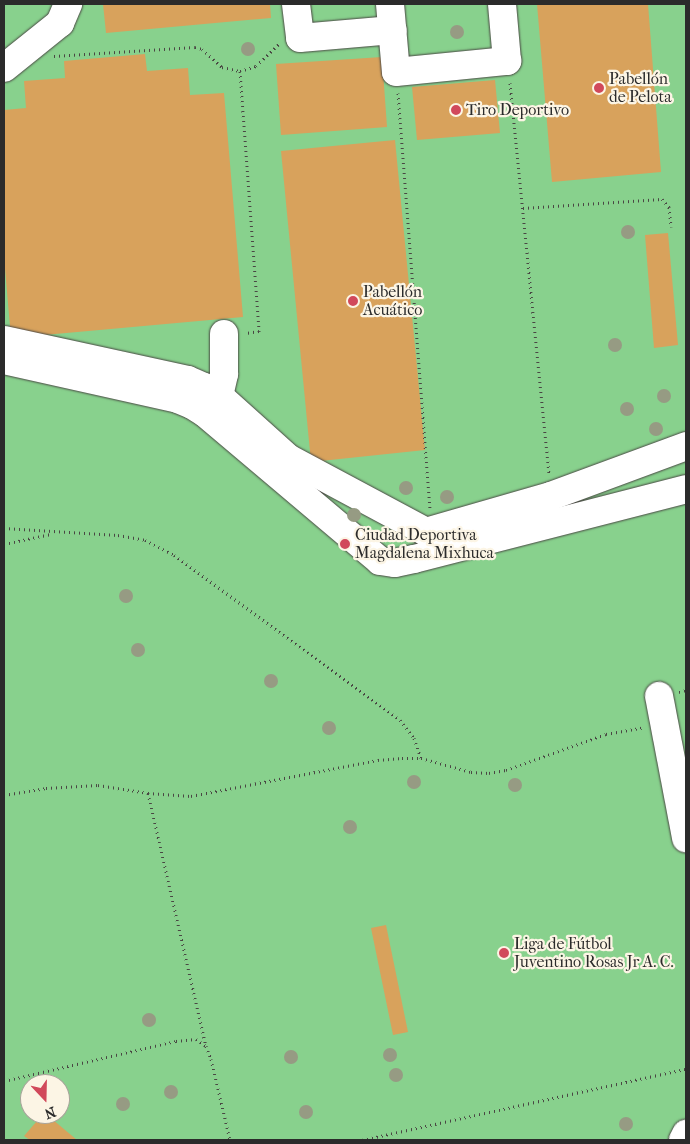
<!DOCTYPE html>
<meta charset="utf-8">
<style>
body{margin:0}
#map{position:relative;width:690px;height:1144px;overflow:hidden;background:#f6e6cc;font-family:"IM FELL French Canon",serif}
div>[style]{position:absolute}
.green>*{inset:0;background:#88d18d}
.building>*{inset:0;background:#d8a25c}
.path>*{height:3px;margin-top:-1.5px;transform-origin:0;background:repeating-linear-gradient(90deg,#494743 0 1px,transparent 0 5px)}
.roads{filter:drop-shadow(0 0 1px #494743) drop-shadow(0 0 1px #494743)}
.minor>*{height:28px;margin:-14px;padding:0 14px;transform-origin:14px;border-radius:14px;background:#fff}
.trees>*{width:14px;height:14px;margin:-7px;border-radius:50%;background:#969b83}
.dots>*{width:14px;height:14px;translate:-50% -50%;box-sizing:border-box;border:2px solid #fcf5e5;border-radius:50%}
span{translate:-50% -50%;white-space:nowrap;text-align:center;line-height:1.15;-webkit-text-stroke:4.5px #fcf5e5;paint-order:stroke}
.poi-label{font-size:16px;color:#2b2b2b}
.left{translate:0 -50%;text-align:left}
.frame{position:absolute;inset:0;border:5px solid #2b2b2b;pointer-events:none}
.north{position:absolute;left:20px;top:1074px;width:50px;height:50px;box-sizing:border-box;background:#fcf5e5;border:1px solid #a8a49b;border-radius:50%;rotate:159deg;font-size:14px;font-weight:700;line-height:20px;text-align:center;color:#2b2b2b}
.north::after{content:'';display:block;margin:auto;width:18px;height:22px;background:#d1495b;clip-path:polygon(50% 0,100% 100%,50% 72%,0 100%)}
</style>
<div id="map">
<div class="green">
<i style="clip-path:polygon(evenodd,4px 4px,686px 4px,686px 1140px,4px 1140px,4px 4px,30px 1084px,60px 1084px,60px 1114px,30px 1114px,30px 1084px)"></i>
</div>
<div class="building">
<i style="clip-path:polygon(103px 4px,270px 4px,271px 18px,106px 33px)"></i>
<i style="clip-path:polygon(537px 4px,648px 4px,661px 172px,552px 182px)"></i>
<i style="clip-path:polygon(145px 54px,147px 71px,188px 68px,190px 95px,224px 93px,243px 317px,11px 338px,4px 257px,4px 110px,26px 108px,24px 81px,65px 78px,64px 61px)"></i>
<i style="clip-path:polygon(382px 57px,387px 127px,281px 135px,276px 64px)"></i>
<i style="clip-path:polygon(495px 80px,500px 133px,417px 140px,412px 87px)"></i>
<i style="clip-path:polygon(395px 140px,425px 450px,311px 462px,281px 151px)"></i>
<i style="clip-path:polygon(668px 233px,678px 345px,654px 348px,645px 235px)"></i>
<i style="clip-path:polygon(386px 925px,408px 1032px,393px 1035px,371px 928px)"></i>
<i style="clip-path:polygon(43px 1114px,46px 1114px,77px 1140px,30px 1140px,24px 1136px)"></i>
</div>
<div class="path">
<i style="left:54px;top:56px;width:141px;rotate:-3.7deg"></i>
<i style="left:195px;top:47px;width:7px;rotate:16deg"></i>
<i style="left:202px;top:49px;width:27px;rotate:42deg"></i>
<i style="left:222px;top:67px;width:18px;rotate:13deg"></i>
<i style="left:240px;top:71px;width:17px;rotate:-17deg"></i>
<i style="left:256px;top:66px;width:33px;rotate:-44deg"></i>
<i style="left:240px;top:71px;width:261px;rotate:85.8deg"></i>
<i style="left:259px;top:331px;width:13px;rotate:171deg"></i>
<i style="left:510px;top:83px;width:392px;rotate:84.3deg"></i>
<i style="left:398px;top:93px;width:416px;rotate:85.6deg"></i>
<i style="left:523px;top:208px;width:139px;rotate:-3.7deg"></i>
<i style="left:662px;top:199px;width:11px;rotate:49deg"></i>
<i style="left:669px;top:207px;width:20px;rotate:84deg"></i>
<i style="left:4px;top:528px;width:114px;rotate:3.5deg"></i>
<i style="left:118px;top:535px;width:27px;rotate:10deg"></i>
<i style="left:145px;top:540px;width:33px;rotate:27deg"></i>
<i style="left:174px;top:555px;width:280px;rotate:36.1deg"></i>
<i style="left:400px;top:720px;width:23px;rotate:52deg"></i>
<i style="left:414px;top:738px;width:21px;rotate:71deg"></i>
<i style="left:4px;top:544px;width:48px;rotate:-12deg"></i>
<i style="left:679px;top:692px;width:7px;rotate:-16deg"></i>
<i style="left:148px;top:793px;width:260px;rotate:77.1deg"></i>
<i style="left:4px;top:795px;width:43px;rotate:-9.5deg"></i>
<i style="left:46px;top:788px;width:52px;rotate:-3.3deg"></i>
<i style="left:98px;top:785px;width:51px;rotate:9.1deg"></i>
<i style="left:148px;top:793px;width:43px;rotate:4deg"></i>
<i style="left:191px;top:796px;width:190px;rotate:-10.9deg"></i>
<i style="left:378px;top:760px;width:24px;rotate:-5deg"></i>
<i style="left:402px;top:758px;width:19px"></i>
<i style="left:421px;top:758px;width:52px;rotate:15.6deg"></i>
<i style="left:471px;top:772px;width:18px;rotate:3deg"></i>
<i style="left:489px;top:773px;width:17px;rotate:-10deg"></i>
<i style="left:506px;top:770px;width:106px;rotate:-19.8deg"></i>
<i style="left:606px;top:734px;width:39px;rotate:-10deg"></i>
<i style="left:4px;top:1081px;width:177px;rotate:-13.1deg"></i>
<i style="left:176px;top:1041px;width:20px;rotate:-6deg"></i>
<i style="left:196px;top:1039px;width:12px;rotate:35deg"></i>
<i style="left:206px;top:1046px;width:14px;rotate:69deg"></i>
<i style="left:211px;top:1059px;width:83px;rotate:76.8deg"></i>
<i style="left:362px;top:1140px;width:332px;rotate:-12.4deg"></i>
</div>
<div class="roads">
<div class="minor">
<i style="left:296px;top:4px;width:34px;rotate:83deg"></i>
<i style="left:300px;top:38px;width:93px;rotate:-4.9deg"></i>
<i style="left:390px;top:4px;width:68px;rotate:85deg"></i>
<i style="left:396px;top:72px;width:112px;rotate:-5.7deg"></i>
<i style="left:507px;top:61px;width:57px;rotate:-95deg"></i>
<i style="left:4px;top:68px;width:72px;rotate:-38.8deg"></i>
<i style="left:60px;top:23px;width:21px;rotate:-67deg"></i>
<i style="left:4px;top:340px;width:188px;rotate:12.3deg"></i>
<i style="left:188px;top:380px;width:17px;rotate:24deg"></i>
<i style="left:204px;top:387px;width:17px;rotate:31deg"></i>
<i style="left:219px;top:396px;width:93px;rotate:41.9deg"></i>
<i style="left:288px;top:458px;width:157px;rotate:28.2deg"></i>
<i style="left:426px;top:532px;width:130px;rotate:-16.1deg"></i>
<i style="left:551px;top:496px;width:144px;rotate:-20.3deg"></i>
<i style="left:4px;top:360px;width:178px;rotate:12.6deg"></i>
<i style="left:178px;top:399px;width:15px;rotate:23deg"></i>
<i style="left:192px;top:405px;width:15px;rotate:32deg"></i>
<i style="left:205px;top:413px;width:229px;rotate:40.2deg"></i>
<i style="left:380px;top:561px;width:15px;rotate:8deg"></i>
<i style="left:395px;top:563px;width:19px;rotate:-12deg"></i>
<i style="left:414px;top:559px;width:281px;rotate:-14.4deg"></i>
<i style="left:219px;top:396px;width:23px;rotate:-77deg"></i>
<i style="left:224px;top:374px;width:40px;rotate:-90deg"></i>
<i style="left:659px;top:696px;width:145px;rotate:79.2deg"></i>
<i style="left:683px;top:1140px;width:7px;rotate:-63deg"></i>
</div>
</div>
<div class="trees">
<i style="left:457px;top:32px"></i>
<i style="left:248px;top:49px"></i>
<i style="left:628px;top:232px"></i>
<i style="left:615px;top:345px"></i>
<i style="left:664px;top:396px"></i>
<i style="left:627px;top:409px"></i>
<i style="left:656px;top:429px"></i>
<i style="left:406px;top:488px"></i>
<i style="left:447px;top:497px"></i>
<i style="left:354px;top:515px"></i>
<i style="left:126px;top:596px"></i>
<i style="left:138px;top:650px"></i>
<i style="left:271px;top:681px"></i>
<i style="left:329px;top:728px"></i>
<i style="left:414px;top:782px"></i>
<i style="left:515px;top:785px"></i>
<i style="left:350px;top:827px"></i>
<i style="left:149px;top:1020px"></i>
<i style="left:390px;top:1055px"></i>
<i style="left:291px;top:1057px"></i>
<i style="left:396px;top:1075px"></i>
<i style="left:171px;top:1092px"></i>
<i style="left:123px;top:1104px"></i>
<i style="left:306px;top:1112px"></i>
<i style="left:626px;top:1124px"></i>
</div>
<div class="dots">
<i style="left:599px;top:88px;background:#d1495b"></i>
<i style="left:456px;top:110px;background:#d1495b"></i>
<i style="left:353px;top:301px;background:#d1495b"></i>
<i style="left:345px;top:544px;background:#d1495b"></i>
<i style="left:504px;top:953px;background:#d1495b"></i>
</div>
<div class="poi-label">
<span class="left" style="left:609px;top:88px">Pabellón<br>de Pelota</span>
<span class="left" style="left:466px;top:110px">Tiro Deportivo</span>
<span class="left" style="left:363px;top:301px">Pabellón<br>Acuático</span>
<span class="left" style="left:355px;top:544px">Ciudad Deportiva<br>Magdalena Mixhuca</span>
<span class="left" style="left:514px;top:953px">Liga de Fútbol<br>Juventino Rosas Jr A. C.</span>
</div>
<div class="frame"></div>
<div class="north">N</div>
</div>
